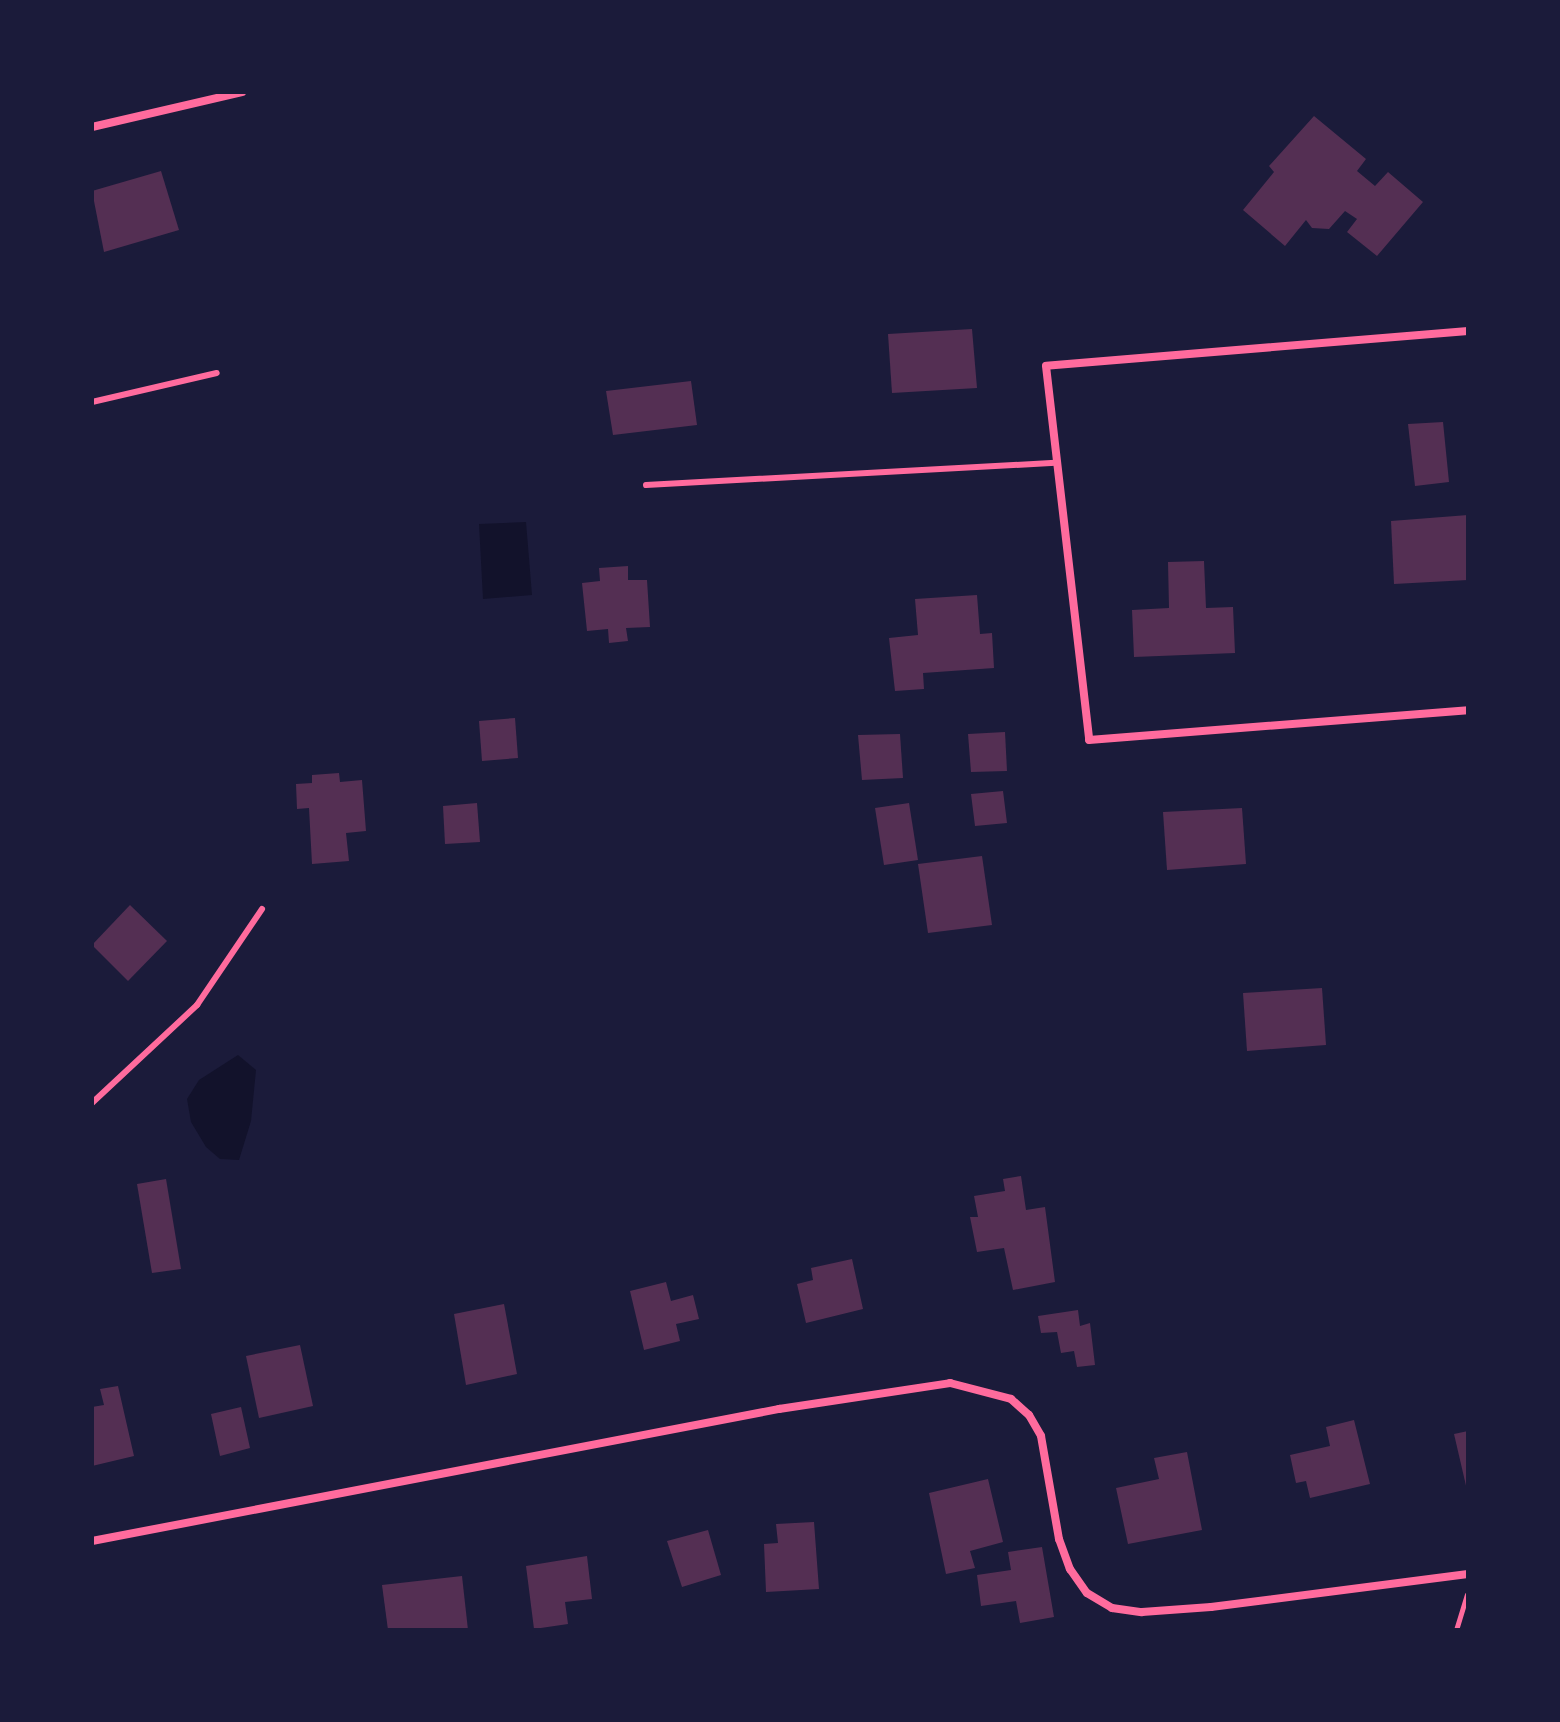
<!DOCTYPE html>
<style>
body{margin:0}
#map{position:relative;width:1560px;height:1722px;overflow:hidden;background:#1b1b3a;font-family:Arial,sans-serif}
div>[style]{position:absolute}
.water>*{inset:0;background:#12122b}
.building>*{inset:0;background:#542f53}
.path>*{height:5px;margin:-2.5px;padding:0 2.5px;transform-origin:2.5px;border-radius:2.5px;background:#ff6b9d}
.service>*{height:6px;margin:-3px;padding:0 3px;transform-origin:3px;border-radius:3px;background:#ff6b9d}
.minor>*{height:8px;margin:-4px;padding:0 4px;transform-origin:4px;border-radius:4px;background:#ff6b9d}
span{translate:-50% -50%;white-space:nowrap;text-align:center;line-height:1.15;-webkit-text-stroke:6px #1b1b3a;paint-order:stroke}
.frame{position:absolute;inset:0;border:94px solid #1b1b3a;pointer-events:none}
</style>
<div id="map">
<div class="water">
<i style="clip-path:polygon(526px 522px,532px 595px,483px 599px,479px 524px)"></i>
<i style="clip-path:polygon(238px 1055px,256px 1070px,251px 1121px,239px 1160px,220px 1159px,206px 1147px,191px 1122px,187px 1099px,199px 1080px)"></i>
</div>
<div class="building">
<i style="clip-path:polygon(1314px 116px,1366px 159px,1357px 171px,1375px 186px,1388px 172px,1423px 202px,1377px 256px,1347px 232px,1357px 219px,1345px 211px,1329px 229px,1312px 228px,1306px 220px,1285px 246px,1243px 210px,1274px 172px,1269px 166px)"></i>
<i style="clip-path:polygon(161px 171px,179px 230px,104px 252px,92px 191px)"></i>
<i style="clip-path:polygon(972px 329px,977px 388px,892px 393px,888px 334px)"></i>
<i style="clip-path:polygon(691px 381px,697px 425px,613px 435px,606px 391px)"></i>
<i style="clip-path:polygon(1443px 422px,1449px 482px,1415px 486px,1408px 424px)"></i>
<i style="clip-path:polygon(1468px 515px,1468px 580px,1394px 584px,1391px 521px)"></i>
<i style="clip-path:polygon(1204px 561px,1206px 608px,1233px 607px,1235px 653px,1134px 657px,1132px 610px,1169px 608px,1168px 562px)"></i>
<i style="clip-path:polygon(628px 566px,628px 580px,647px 580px,650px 627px,626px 628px,628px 641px,609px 643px,608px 629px,587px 631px,582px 583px,600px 581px,599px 568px)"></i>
<i style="clip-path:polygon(977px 595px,980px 634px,992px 633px,994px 668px,923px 673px,924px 689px,895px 691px,889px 638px,918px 635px,915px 599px)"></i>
<i style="clip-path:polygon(515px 718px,518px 758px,482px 761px,479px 721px)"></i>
<i style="clip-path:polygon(1005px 732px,1007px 771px,971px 772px,968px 734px)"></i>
<i style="clip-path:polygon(900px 734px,903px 778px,862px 780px,858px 735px)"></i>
<i style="clip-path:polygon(339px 773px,340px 782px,362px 780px,366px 831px,346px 833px,349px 861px,312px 864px,309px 808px,297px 809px,296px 784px,312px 783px,312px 775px)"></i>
<i style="clip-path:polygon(1003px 791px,1007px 823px,975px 826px,971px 794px)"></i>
<i style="clip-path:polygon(477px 803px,480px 842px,445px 844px,443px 806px)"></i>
<i style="clip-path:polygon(909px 803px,918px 860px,884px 865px,875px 808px)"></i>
<i style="clip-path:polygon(1242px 808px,1246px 864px,1167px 870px,1163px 812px)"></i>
<i style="clip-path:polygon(982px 856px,992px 925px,928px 933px,918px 864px)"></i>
<i style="clip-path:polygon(130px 905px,167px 941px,128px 981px,92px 945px)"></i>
<i style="clip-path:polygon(1322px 988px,1326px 1045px,1247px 1051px,1243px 993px)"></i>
<i style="clip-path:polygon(1021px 1176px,1026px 1210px,1045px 1207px,1055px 1282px,1013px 1290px,1004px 1248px,977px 1252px,970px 1217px,978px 1217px,974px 1196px,1005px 1191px,1003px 1179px)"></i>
<i style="clip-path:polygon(166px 1179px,181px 1269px,152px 1273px,137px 1184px)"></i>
<i style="clip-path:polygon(852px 1259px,863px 1309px,806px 1323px,797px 1284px,813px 1280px,811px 1268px)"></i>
<i style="clip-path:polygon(666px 1282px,671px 1301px,693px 1295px,699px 1319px,676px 1324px,680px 1341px,644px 1350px,630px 1291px)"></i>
<i style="clip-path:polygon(504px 1304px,517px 1374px,466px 1385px,454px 1314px)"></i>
<i style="clip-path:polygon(1078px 1310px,1080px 1326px,1090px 1323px,1095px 1365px,1077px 1367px,1074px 1351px,1061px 1353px,1057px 1332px,1041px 1333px,1038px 1316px)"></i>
<i style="clip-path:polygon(300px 1345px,313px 1406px,259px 1418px,246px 1356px)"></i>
<i style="clip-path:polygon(118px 1386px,134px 1456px,92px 1466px,92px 1407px,104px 1405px,100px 1389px)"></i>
<i style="clip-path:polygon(241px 1407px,250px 1448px,220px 1456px,211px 1414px)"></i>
<i style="clip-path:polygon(1354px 1420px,1370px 1484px,1310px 1498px,1306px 1481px,1296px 1483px,1290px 1455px,1330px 1446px,1326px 1427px)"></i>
<i style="clip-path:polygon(1468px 1431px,1468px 1489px,1467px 1490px,1454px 1434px)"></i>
<i style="clip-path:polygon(1187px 1452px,1202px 1530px,1128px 1544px,1116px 1488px,1159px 1479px,1154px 1458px)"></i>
<i style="clip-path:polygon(988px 1479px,1003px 1542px,970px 1551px,975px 1568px,946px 1574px,929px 1493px)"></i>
<i style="clip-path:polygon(814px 1522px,819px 1589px,766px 1592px,764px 1544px,778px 1543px,776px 1524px)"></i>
<i style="clip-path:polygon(708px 1530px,721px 1575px,682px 1587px,667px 1541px)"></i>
<i style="clip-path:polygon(1042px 1547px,1054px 1617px,1020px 1623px,1016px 1601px,981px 1606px,977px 1575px,1011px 1570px,1008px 1552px)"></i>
<i style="clip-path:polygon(587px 1556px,592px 1599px,565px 1602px,568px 1624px,534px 1629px,526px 1566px)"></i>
<i style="clip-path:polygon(462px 1576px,468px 1630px,388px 1630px,382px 1585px)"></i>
</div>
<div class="path">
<i style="left:1456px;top:1630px;width:37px;rotate:-73deg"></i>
</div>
<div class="service">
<i style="left:92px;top:402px;width:128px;rotate:-13.1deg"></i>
<i style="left:646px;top:485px;width:410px;rotate:-3.1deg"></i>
<i style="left:92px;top:1103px;width:144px;rotate:-43deg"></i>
<i style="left:197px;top:1005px;width:116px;rotate:-55.9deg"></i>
</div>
<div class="minor">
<i style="left:92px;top:127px;width:154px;rotate:-13.1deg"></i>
<i style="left:1468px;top:331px;width:423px;rotate:175.3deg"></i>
<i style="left:1046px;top:366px;width:376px;rotate:83.4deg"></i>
<i style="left:1089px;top:740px;width:380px;rotate:-4.5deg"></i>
<i style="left:92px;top:1541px;width:700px;rotate:-10.88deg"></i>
<i style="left:779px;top:1409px;width:173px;rotate:-8.6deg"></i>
<i style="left:950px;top:1383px;width:63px;rotate:14.7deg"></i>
<i style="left:1011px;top:1399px;width:24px;rotate:42deg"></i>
<i style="left:1029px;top:1415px;width:24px;rotate:60deg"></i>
<i style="left:1041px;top:1436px;width:105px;rotate:80.1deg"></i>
<i style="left:1059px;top:1539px;width:32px;rotate:70deg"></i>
<i style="left:1070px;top:1569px;width:29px;rotate:55deg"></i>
<i style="left:1087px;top:1593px;width:29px;rotate:31deg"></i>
<i style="left:1112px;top:1608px;width:30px;rotate:8deg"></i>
<i style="left:1142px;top:1612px;width:69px;rotate:-4.1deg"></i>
<i style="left:1211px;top:1607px;width:259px;rotate:-7.3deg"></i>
</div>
<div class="frame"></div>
</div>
